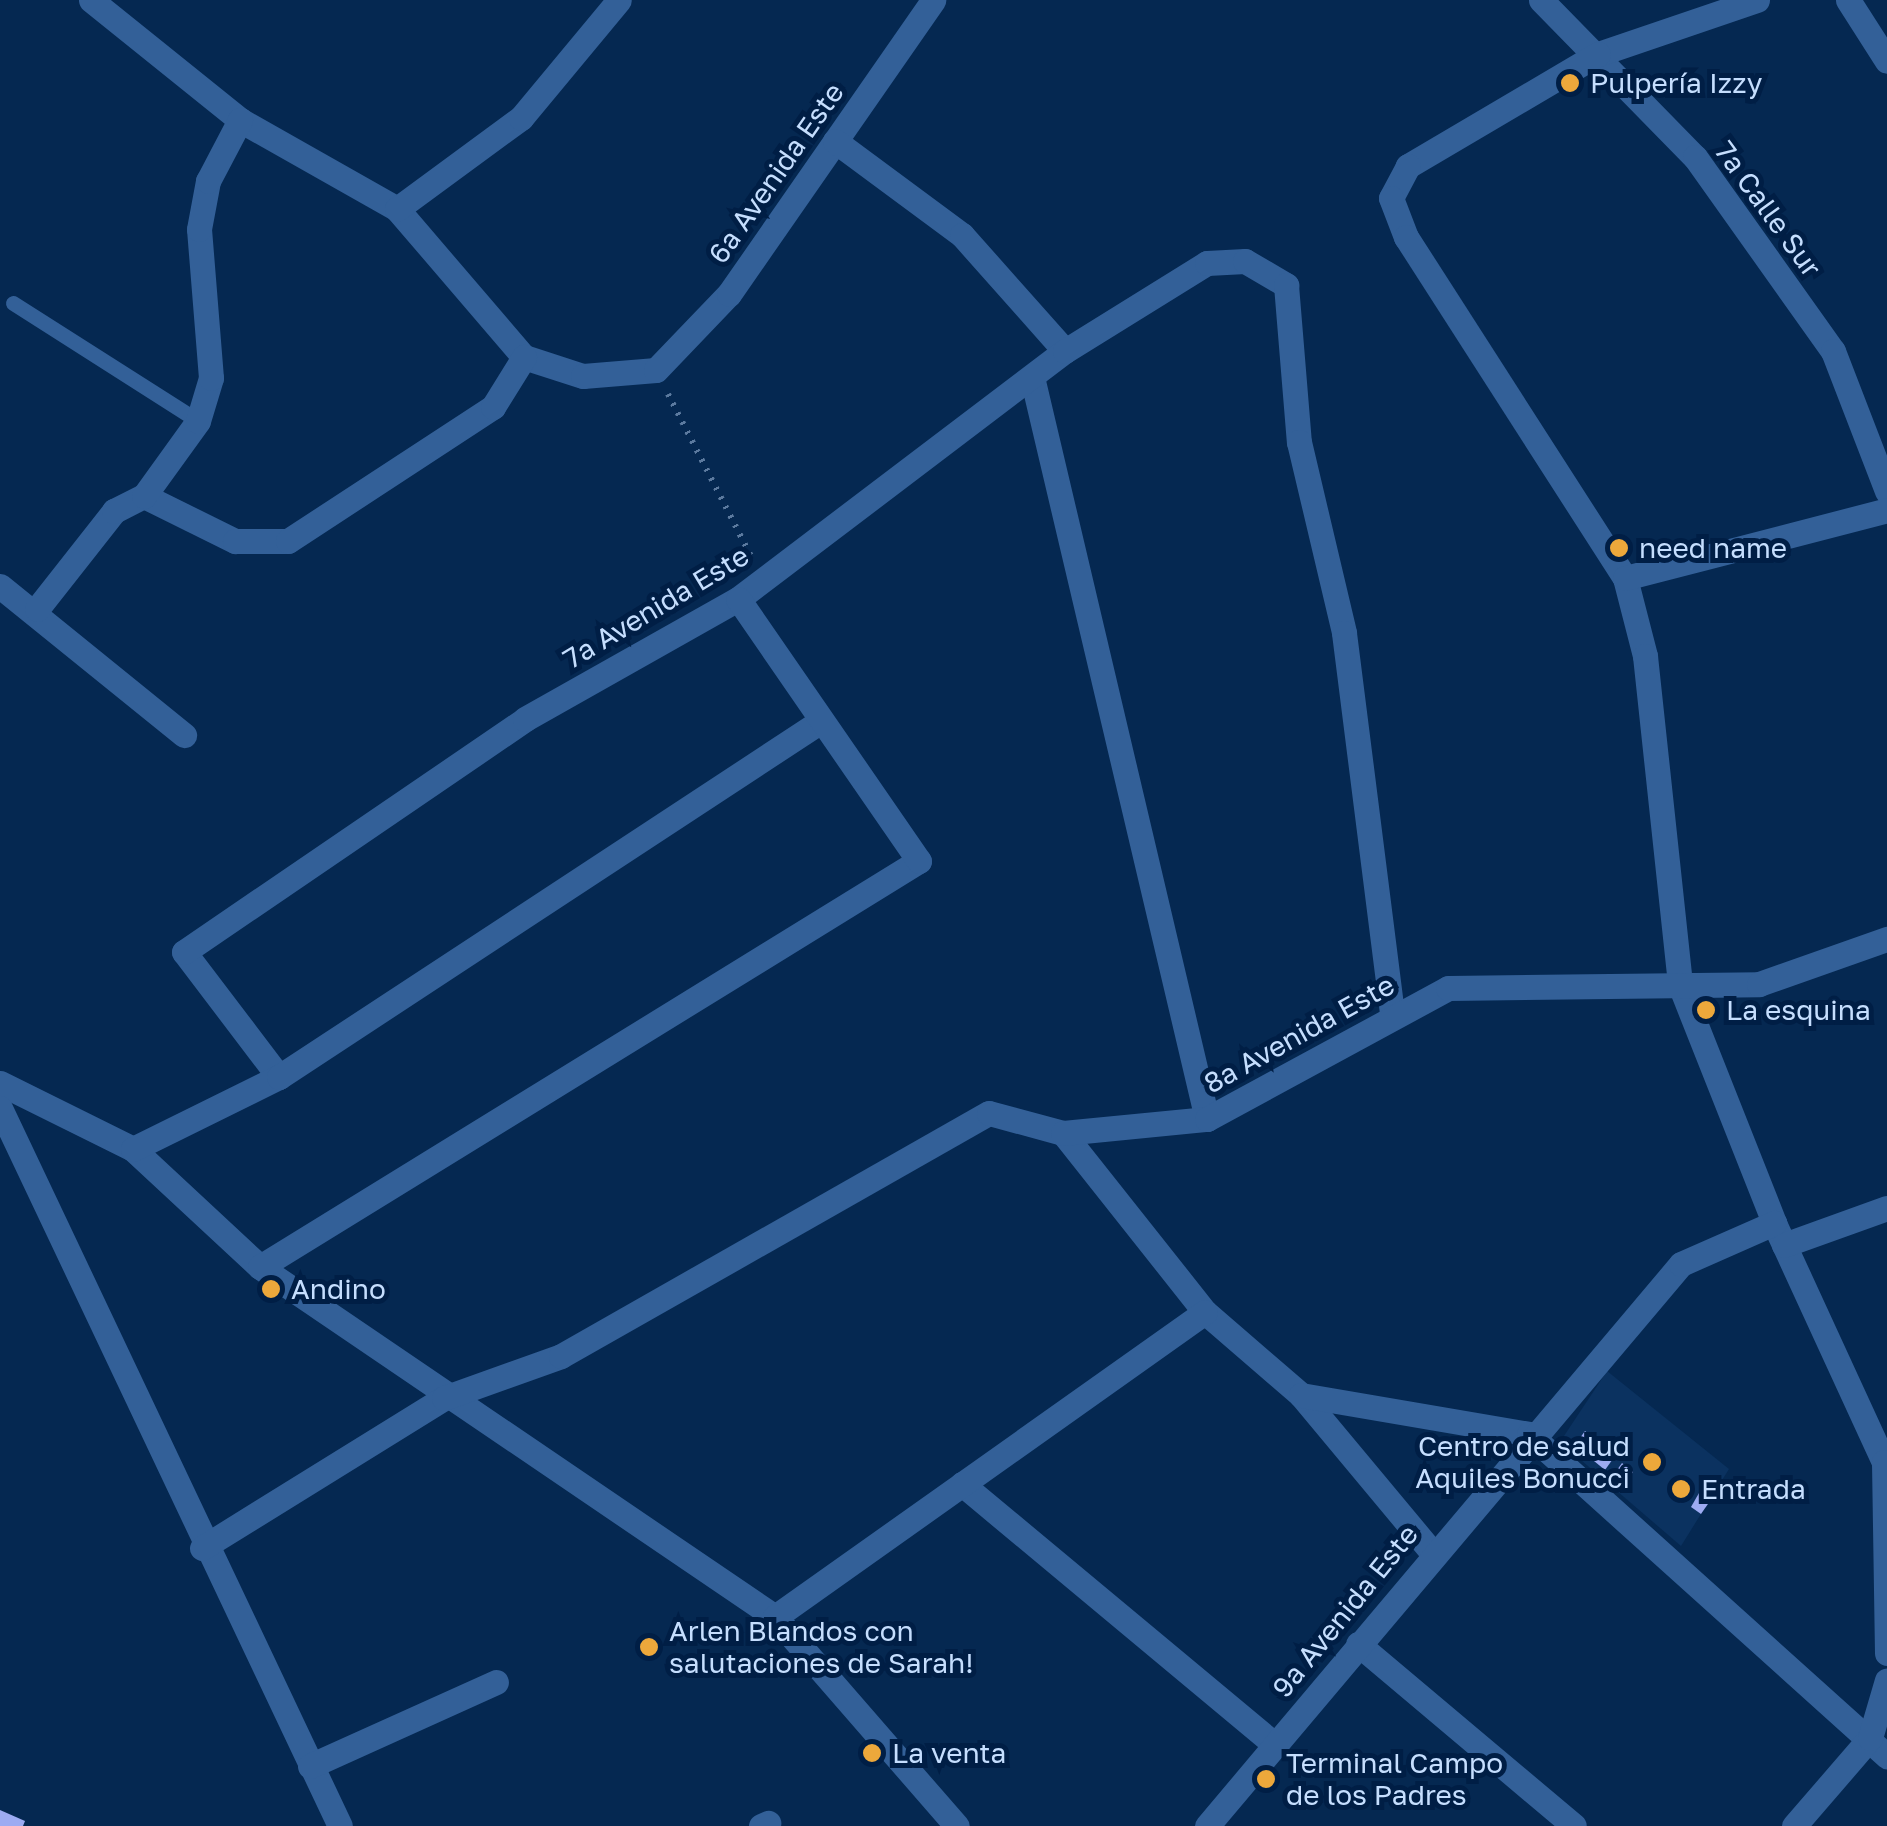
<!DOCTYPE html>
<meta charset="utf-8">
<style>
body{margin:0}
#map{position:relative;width:1887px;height:1826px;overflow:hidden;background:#052851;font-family:"Golos Text",sans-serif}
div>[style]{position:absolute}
.built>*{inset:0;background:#0b3260}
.building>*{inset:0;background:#9dabf2}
.path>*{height:6px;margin-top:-3px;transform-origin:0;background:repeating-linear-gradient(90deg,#5c7a9f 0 2.5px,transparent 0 10.5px)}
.lane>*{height:15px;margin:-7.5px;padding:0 7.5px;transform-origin:7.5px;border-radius:7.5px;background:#336098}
.street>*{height:25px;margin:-12.5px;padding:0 12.5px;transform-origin:12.5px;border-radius:12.5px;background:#336098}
.dots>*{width:28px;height:28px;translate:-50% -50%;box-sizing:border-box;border:5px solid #001e45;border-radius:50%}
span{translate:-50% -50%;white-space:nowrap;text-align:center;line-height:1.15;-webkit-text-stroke:10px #001e45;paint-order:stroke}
.poi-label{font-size:28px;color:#c5defe}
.left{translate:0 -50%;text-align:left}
.right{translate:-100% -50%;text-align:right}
.street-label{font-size:28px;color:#c5defe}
</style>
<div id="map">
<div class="built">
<i style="clip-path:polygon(1607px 1371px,1729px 1469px,1681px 1546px,1560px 1442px)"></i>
</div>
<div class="building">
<i style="clip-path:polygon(1585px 1431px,1596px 1440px,1586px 1454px,1575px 1445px)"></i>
<i style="clip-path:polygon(1604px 1447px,1615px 1456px,1605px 1470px,1594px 1461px)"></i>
<i style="clip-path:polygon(1622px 1463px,1633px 1472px,1623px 1486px,1612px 1477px)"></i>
<i style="clip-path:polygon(1681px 1475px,1693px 1485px,1681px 1503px,1669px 1493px)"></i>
<i style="clip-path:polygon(1699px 1493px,1710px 1501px,1701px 1514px,1691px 1507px)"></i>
<i style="clip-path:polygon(0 1810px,25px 1821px,23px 1826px,0 1826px)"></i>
</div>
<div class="path">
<i style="left:668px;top:394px;width:182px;rotate:62.9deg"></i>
</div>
<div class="lane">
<i style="left:13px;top:303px;width:219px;rotate:32.5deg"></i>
</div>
<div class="street">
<i style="left:91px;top:0;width:191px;rotate:38.8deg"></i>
<i style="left:240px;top:120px;width:180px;rotate:29.5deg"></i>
<i style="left:397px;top:209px;width:195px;rotate:49.4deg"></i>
<i style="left:524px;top:357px;width:62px;rotate:17.9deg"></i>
<i style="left:583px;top:376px;width:73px;rotate:-4.7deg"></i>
<i style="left:656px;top:370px;width:105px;rotate:-46.2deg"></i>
<i style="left:729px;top:294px;width:358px;rotate:-55.2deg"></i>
<i style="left:1541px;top:0;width:220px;rotate:45.6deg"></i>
<i style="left:1695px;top:157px;width:238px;rotate:54.6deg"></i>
<i style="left:1833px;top:351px;width:150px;rotate:68.9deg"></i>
<i style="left:1757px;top:0;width:168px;rotate:161.2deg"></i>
<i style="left:1598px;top:54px;width:221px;rotate:149.5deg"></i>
<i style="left:1408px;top:166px;width:36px;rotate:118deg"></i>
<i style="left:1391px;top:198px;width:42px;rotate:69deg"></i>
<i style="left:1406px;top:237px;width:405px;rotate:57.3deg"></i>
<i style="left:1625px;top:578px;width:81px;rotate:75.6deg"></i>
<i style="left:1645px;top:656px;width:331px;rotate:83.9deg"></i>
<i style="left:1680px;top:985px;width:256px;rotate:68.4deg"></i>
<i style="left:1774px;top:1223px;width:263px;rotate:65.3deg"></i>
<i style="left:1884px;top:1462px;width:191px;rotate:89.1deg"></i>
<i style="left:1848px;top:0;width:72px;rotate:57.4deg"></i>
<i style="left:835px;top:141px;width:158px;rotate:36.5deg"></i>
<i style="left:962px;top:235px;width:155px;rotate:48.4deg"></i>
<i style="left:397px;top:209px;width:154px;rotate:-36.3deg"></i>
<i style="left:521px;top:118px;width:153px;rotate:-50.3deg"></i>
<i style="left:1033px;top:381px;width:758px;rotate:76.73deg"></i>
<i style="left:144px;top:496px;width:102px;rotate:26.3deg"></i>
<i style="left:235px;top:541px;width:53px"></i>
<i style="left:288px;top:541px;width:245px;rotate:-33.2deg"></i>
<i style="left:493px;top:407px;width:59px;rotate:-58.2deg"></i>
<i style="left:1625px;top:578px;width:271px;rotate:-14.5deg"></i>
<i style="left:0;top:586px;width:237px;rotate:39deg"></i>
<i style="left:37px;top:609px;width:125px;rotate:-51.8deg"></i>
<i style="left:114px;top:511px;width:34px;rotate:-27deg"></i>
<i style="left:144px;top:496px;width:92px;rotate:-54.2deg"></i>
<i style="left:198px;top:421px;width:45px;rotate:-73.2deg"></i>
<i style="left:211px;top:378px;width:149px;rotate:-94.6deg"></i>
<i style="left:199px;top:229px;width:49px;rotate:-79.4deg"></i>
<i style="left:208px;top:181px;width:69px;rotate:-62.3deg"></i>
<i style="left:279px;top:1077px;width:157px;rotate:-127.2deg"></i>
<i style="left:184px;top:952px;width:413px;rotate:-34.3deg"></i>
<i style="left:525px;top:719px;width:244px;rotate:-29.4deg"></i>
<i style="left:738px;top:599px;width:410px;rotate:-37.2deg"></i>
<i style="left:1065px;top:351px;width:167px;rotate:-31.8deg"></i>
<i style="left:1207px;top:263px;width:38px;rotate:-3deg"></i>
<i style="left:1245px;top:261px;width:48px;rotate:30.3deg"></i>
<i style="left:1286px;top:285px;width:158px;rotate:85.3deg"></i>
<i style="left:1299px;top:442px;width:196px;rotate:76.7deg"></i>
<i style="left:1344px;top:633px;width:385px;rotate:82.8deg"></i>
<i style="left:0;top:1083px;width:148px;rotate:26.4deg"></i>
<i style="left:133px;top:1149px;width:173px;rotate:42.9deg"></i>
<i style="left:260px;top:1267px;width:623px;rotate:34.2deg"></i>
<i style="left:775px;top:1617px;width:277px;rotate:49deg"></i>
<i style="left:0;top:1108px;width:794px;rotate:64.66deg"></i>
<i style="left:1063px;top:1133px;width:228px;rotate:51.6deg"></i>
<i style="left:1205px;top:1312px;width:127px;rotate:40.8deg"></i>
<i style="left:1301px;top:1395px;width:204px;rotate:50.2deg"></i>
<i style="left:133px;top:1149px;width:163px;rotate:-26.3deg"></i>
<i style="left:279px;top:1077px;width:648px;rotate:-33.3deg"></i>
<i style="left:1784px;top:1245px;width:109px;rotate:-19.8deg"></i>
<i style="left:260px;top:1267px;width:774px;rotate:-31.64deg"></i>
<i style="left:919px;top:861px;width:318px;rotate:-124.6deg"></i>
<i style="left:1301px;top:1395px;width:231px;rotate:9.7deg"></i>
<i style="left:1529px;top:1434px;width:482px;rotate:42deg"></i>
<i style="left:962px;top:1484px;width:406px;rotate:39.8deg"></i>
<i style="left:202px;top:1548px;width:285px;rotate:-31.8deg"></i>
<i style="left:444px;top:1398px;width:124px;rotate:-19.7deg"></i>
<i style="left:561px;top:1356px;width:492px;rotate:-29.6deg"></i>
<i style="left:989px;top:1113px;width:77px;rotate:15.1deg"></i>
<i style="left:1063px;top:1133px;width:145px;rotate:-5.6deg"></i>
<i style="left:1207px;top:1119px;width:274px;rotate:-28.5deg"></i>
<i style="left:1448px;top:988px;width:311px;rotate:-0.7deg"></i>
<i style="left:1759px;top:984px;width:136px;rotate:-19.4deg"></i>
<i style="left:775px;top:1617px;width:527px;rotate:-35.35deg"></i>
<i style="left:1358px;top:1644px;width:282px;rotate:40.1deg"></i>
<i style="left:310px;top:1766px;width:204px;rotate:-24.3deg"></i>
<i style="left:761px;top:1826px;width:8px;rotate:-23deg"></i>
<i style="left:1207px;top:1826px;width:735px;rotate:-49.86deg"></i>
<i style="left:1681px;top:1264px;width:102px;rotate:-23.8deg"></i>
<i style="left:1794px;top:1826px;width:116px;rotate:-49.2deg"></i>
<i style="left:1870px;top:1738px;width:60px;rotate:-73.7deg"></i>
</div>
<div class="dots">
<i style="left:1570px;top:83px;background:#eda83b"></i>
<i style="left:1619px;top:548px;background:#eda83b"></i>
<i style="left:1706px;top:1010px;background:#eda83b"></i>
<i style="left:271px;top:1289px;background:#eda83b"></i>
<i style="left:1652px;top:1462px;background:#eda83b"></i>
<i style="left:1681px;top:1489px;background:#eda83b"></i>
<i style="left:649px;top:1647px;background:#eda83b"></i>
<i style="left:872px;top:1753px;background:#eda83b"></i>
<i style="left:1266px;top:1779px;background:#eda83b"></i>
</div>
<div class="poi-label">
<span class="left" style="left:1590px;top:83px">Pulpería Izzy</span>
<span class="left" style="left:1639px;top:548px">need name</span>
<span class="left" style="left:1726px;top:1010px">La esquina</span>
<span class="left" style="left:291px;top:1289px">Andino</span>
<span class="right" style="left:1630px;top:1462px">Centro de salud<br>Aquiles Bonucci</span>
<span class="left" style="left:1701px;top:1489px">Entrada</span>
<span class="left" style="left:669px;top:1647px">Arlen Blandos con<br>salutaciones de Sarah!</span>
<span class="left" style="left:892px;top:1753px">La venta</span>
<span class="left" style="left:1286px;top:1779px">Terminal Campo<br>de los Padres</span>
</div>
<div class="street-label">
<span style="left:776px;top:173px;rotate:-55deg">6a Avenida Este</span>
<span style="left:1768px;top:209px;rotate:54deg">7a Calle Sur</span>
<span style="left:656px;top:607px;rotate:-31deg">7a Avenida Este</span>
<span style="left:1299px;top:1034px;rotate:-29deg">8a Avenida Este</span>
<span style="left:1345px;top:1611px;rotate:-51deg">9a Avenida Este</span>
</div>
</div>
